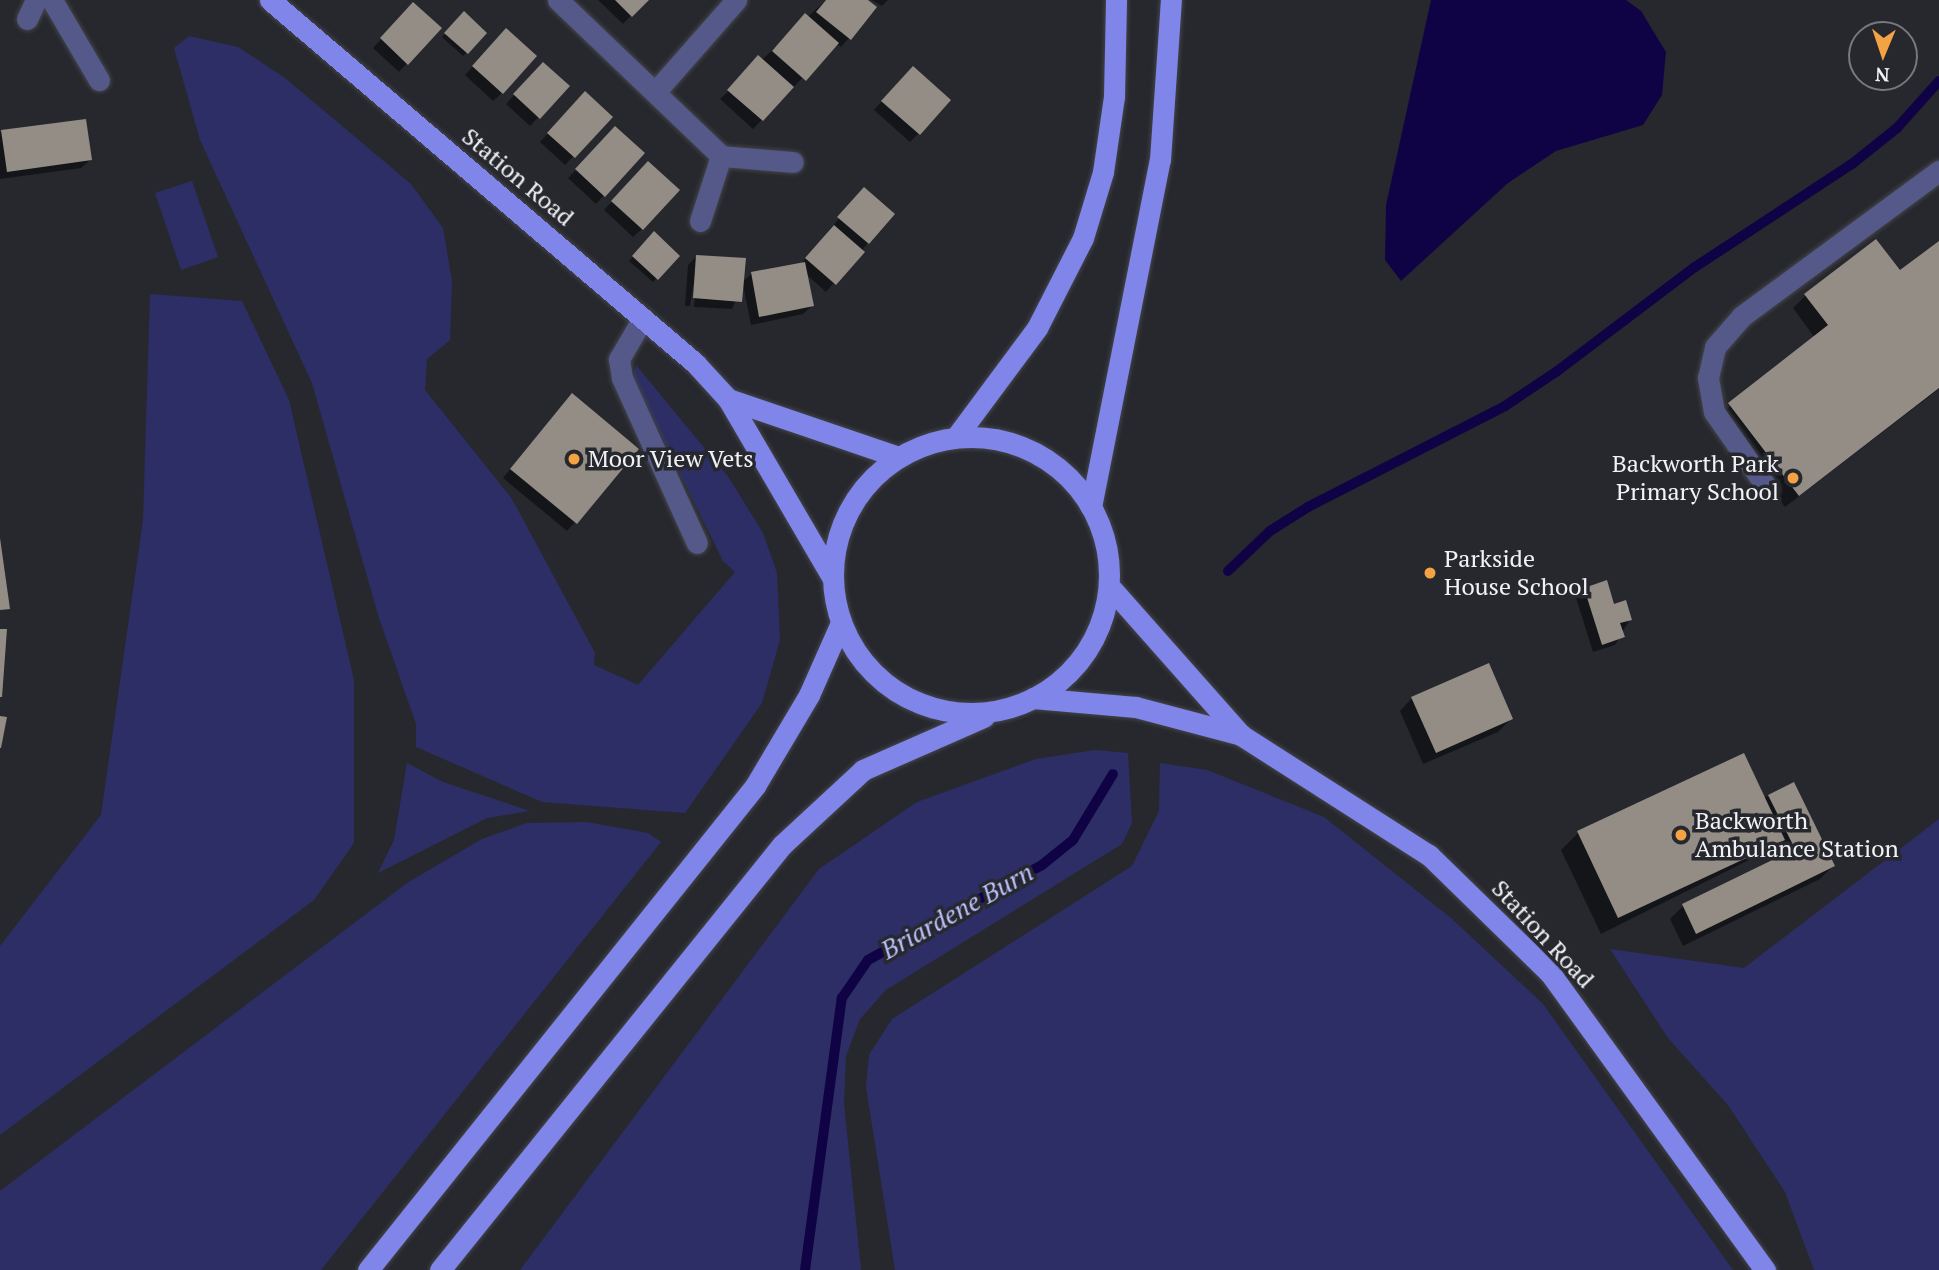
<!DOCTYPE html>
<style>
body{margin:0}
#map{position:relative;width:1939px;height:1270px;overflow:hidden;background:#27282e;font-family:"PT Serif",serif}
div>[style]{position:absolute}
.green>*{inset:0;background:#2d2e65}
.water>*{inset:0;background:#100345}
.shadow>*{inset:0;background:#0007}
.stream>*{height:10px;margin:-5px;padding:0 5px;transform-origin:5px;border-radius:5px;background:#100345}
.building>*{inset:0;background:#938d86}
.roads{filter:drop-shadow(0 0 2px #43444a) drop-shadow(0 0 2px #43444a)}
.minor>*{height:21px;margin:-10.5px;padding:0 10.5px;transform-origin:10.5px;border-radius:10.5px;background:#545989}
.major>*{height:21px;margin:-10.5px;padding:0 10.5px;transform-origin:10.5px;border-radius:10.5px;background:#8086e9}
.major>.ring{margin:-10.5px;padding:0;box-sizing:content-box;background:none;border:21px solid #8086e9;border-radius:50%}
.dots>*{width:19px;height:19px;translate:-50% -50%;box-sizing:border-box;border:4px solid #27282e;border-radius:50%}
span{translate:-50% -50%;white-space:nowrap;text-align:center;line-height:1.15;-webkit-text-stroke:7px #27282e;paint-order:stroke}
.street-label{font-size:24px;color:#f1f2f6}
.poi-label{font-size:24px;color:#f1f2f6}
.left{translate:0 -50%;text-align:left}
.right{translate:-100% -50%;text-align:right}
.water-label{font-size:26px;color:#b9c1fc;font-style:italic}
.north{position:absolute;left:1848px;top:21px;width:70px;height:70px;box-sizing:border-box;background:#27282e;border:2px solid #78797e;border-radius:50%;rotate:182deg;font-size:19px;font-weight:700;line-height:28px;text-align:center;color:#f1f2f6}
.north::after{content:'';display:block;margin:auto;width:24px;height:32px;background:#f4a344;clip-path:polygon(50% 0,100% 100%,50% 72%,0 100%)}
</style>
<div id="map">
<div class="green">
<i style="clip-path:polygon(189px 36px,238px 47px,285px 78px,411px 184px,443px 228px,452px 281px,450px 340px,427px 359px,425px 390px,512px 499px,595px 653px,594px 665px,638px 685px,735px 572px,723px 561px,633px 378px,636px 365px,729px 478px,763px 533px,777px 573px,780px 640px,762px 703px,685px 813px,542px 802px,416px 747px,416px 724px,378px 615px,312px 383px,200px 140px,174px 48px)"></i>
<i style="clip-path:polygon(192px 181px,218px 257px,181px 270px,155px 193px)"></i>
<i style="clip-path:polygon(150px 294px,242px 301px,289px 400px,354px 680px,354px 843px,314px 900px,0 1135px,0 946px,101px 815px,143px 520px)"></i>
<i style="clip-path:polygon(1095px 750px,1128px 753px,1132px 823px,1122px 844px,886px 990px,860px 1019px,846px 1056px,844px 1103px,861px 1270px,520px 1270px,819px 869px,917px 802px,1036px 759px)"></i>
<i style="clip-path:polygon(407px 763px,443px 782px,530px 811px,487px 818px,378px 873px,394px 840px)"></i>
<i style="clip-path:polygon(1160px 763px,1207px 770px,1324px 817px,1451px 918px,1543px 1004px,1733px 1270px,895px 1270px,866px 1087px,869px 1055px,892px 1019px,1132px 866px,1159px 811px)"></i>
<i style="clip-path:polygon(1939px 819px,1939px 1270px,1814px 1270px,1785px 1192px,1728px 1105px,1668px 1038px,1610px 949px,1744px 968px)"></i>
<i style="clip-path:polygon(587px 822px,648px 833px,661px 842px,321px 1270px,0 1270px,0 1191px,407px 883px,482px 839px,527px 823px)"></i>
</div>
<div class="water">
<i style="clip-path:polygon(1431px 0,1626px 0,1641px 11px,1666px 52px,1662px 95px,1643px 125px,1556px 151px,1508px 183px,1401px 281px,1385px 260px,1386px 205px)"></i>
</div>
<div class="shadow">
<i style="clip-path:polygon(598px 0,646px 0,623px 24px)"></i>
<i style="clip-path:polygon(826px 0,866px 0,849px 38px,841px 47px,836px 43px,753px 129px,720px 99px)"></i>
<i style="clip-path:polygon(872px 0,888px 0,882px 6px)"></i>
<i style="clip-path:polygon(405px 13px,407px 63px,399px 72px,373px 48px)"></i>
<i style="clip-path:polygon(464px 14px,485px 33px,463px 56px,442px 37px)"></i>
<i style="clip-path:polygon(498px 38px,502px 93px,493px 101px,465px 75px)"></i>
<i style="clip-path:polygon(543px 64px,568px 86px,530px 126px,506px 104px)"></i>
<i style="clip-path:polygon(904px 76px,919px 133px,910px 142px,874px 110px)"></i>
<i style="clip-path:polygon(577px 102px,610px 117px,565px 165px,540px 142px)"></i>
<i style="clip-path:polygon(0 133px,2px 131px,90px 160px,81px 168px,0 179px)"></i>
<i style="clip-path:polygon(607px 137px,604px 195px,596px 204px,568px 178px)"></i>
<i style="clip-path:polygon(640px 172px,642px 229px,633px 237px,604px 210px)"></i>
<i style="clip-path:polygon(856px 198px,892px 215px,826px 292px,806px 274px,812px 306px,803px 314px,751px 325px,743px 284px,732px 309px,694px 307px,697px 263px,690px 306px,685px 306px,688px 265px,696px 257px,742px 283px,751px 274px,800px 265px)"></i>
<i style="clip-path:polygon(654px 234px,677px 256px,653px 282px,629px 261px)"></i>
<i style="clip-path:polygon(1939px 243px,1939px 389px,1785px 507px,1716px 417px,1815px 338px,1793px 308px,1805px 296px,1900px 273px)"></i>
<i style="clip-path:polygon(564px 404px,575px 522px,567px 531px,503px 478px)"></i>
<i style="clip-path:polygon(1584px 589px,1630px 619px,1615px 645px,1593px 652px,1576px 598px)"></i>
<i style="clip-path:polygon(1412px 698px,1511px 719px,1498px 732px,1423px 764px,1400px 711px)"></i>
<i style="clip-path:polygon(1769px 796px,1833px 866px,1820px 879px,1683px 946px,1670px 919px,1683px 906px,1781px 858px,1775px 847px,1601px 934px,1561px 850px,1578px 833px)"></i>
</div>
<div class="stream">
<i style="left:1228px;top:571px;width:58px;rotate:-43.6deg"></i>
<i style="left:1270px;top:531px;width:45px;rotate:-32.3deg"></i>
<i style="left:1308px;top:507px;width:221px;rotate:-27.1deg"></i>
<i style="left:1505px;top:406px;width:61px;rotate:-33.7deg"></i>
<i style="left:1556px;top:372px;width:174px;rotate:-37.1deg"></i>
<i style="left:1695px;top:267px;width:188px;rotate:-33.3deg"></i>
<i style="left:1852px;top:164px;width:58px;rotate:-38.7deg"></i>
<i style="left:1897px;top:128px;width:63px;rotate:-48.2deg"></i>
<i style="left:805px;top:1270px;width:275px;rotate:-82.3deg"></i>
<i style="left:842px;top:998px;width:46px;rotate:-55.6deg"></i>
<i style="left:868px;top:960px;width:198px;rotate:-28.6deg"></i>
<i style="left:1042px;top:865px;width:40px;rotate:-39deg"></i>
<i style="left:1073px;top:840px;width:77px;rotate:-58.8deg"></i>
</div>
<div class="building">
<i style="clip-path:polygon(615px 0,649px 0,632px 17px)"></i>
<i style="clip-path:polygon(826px 0,868px 0,877px 7px,851px 40px,816px 12px)"></i>
<i style="clip-path:polygon(413px 2px,442px 28px,408px 65px,380px 38px)"></i>
<i style="clip-path:polygon(464px 11px,487px 33px,468px 54px,444px 33px)"></i>
<i style="clip-path:polygon(805px 13px,839px 43px,806px 81px,772px 51px)"></i>
<i style="clip-path:polygon(506px 28px,537px 56px,503px 94px,472px 66px)"></i>
<i style="clip-path:polygon(758px 55px,794px 87px,763px 121px,727px 90px)"></i>
<i style="clip-path:polygon(543px 62px,570px 86px,540px 119px,513px 94px)"></i>
<i style="clip-path:polygon(913px 66px,951px 100px,920px 135px,881px 101px)"></i>
<i style="clip-path:polygon(585px 91px,613px 117px,575px 158px,547px 133px)"></i>
<i style="clip-path:polygon(86px 119px,92px 160px,7px 172px,1px 130px)"></i>
<i style="clip-path:polygon(615px 126px,645px 153px,605px 197px,575px 169px)"></i>
<i style="clip-path:polygon(648px 161px,680px 190px,643px 230px,611px 201px)"></i>
<i style="clip-path:polygon(864px 187px,895px 214px,869px 244px,837px 217px)"></i>
<i style="clip-path:polygon(834px 225px,865px 252px,836px 285px,805px 258px)"></i>
<i style="clip-path:polygon(654px 231px,680px 256px,658px 280px,632px 256px)"></i>
<i style="clip-path:polygon(1876px 239px,1900px 270px,1939px 241px,1939px 388px,1799px 496px,1728px 403px,1828px 325px,1804px 294px)"></i>
<i style="clip-path:polygon(696px 255px,746px 258px,742px 302px,693px 298px)"></i>
<i style="clip-path:polygon(805px 262px,814px 306px,759px 317px,751px 272px)"></i>
<i style="clip-path:polygon(572px 393px,639px 449px,577px 524px,510px 469px)"></i>
<i style="clip-path:polygon(0 538px,10px 609px,0 610px)"></i>
<i style="clip-path:polygon(1607px 580px,1614px 604px,1626px 600px,1632px 620px,1620px 623px,1625px 637px,1602px 645px,1584px 588px)"></i>
<i style="clip-path:polygon(0 629px,7px 629px,2px 697px,0 697px)"></i>
<i style="clip-path:polygon(1489px 663px,1513px 719px,1436px 753px,1411px 697px)"></i>
<i style="clip-path:polygon(0 716px,7px 717px,1px 748px,0 748px)"></i>
<i style="clip-path:polygon(1744px 753px,1785px 840px,1618px 918px,1577px 831px)"></i>
<i style="clip-path:polygon(1794px 782px,1835px 866px,1696px 934px,1682px 904px,1795px 849px,1768px 795px)"></i>
</div>
<div class="roads">
<div class="minor">
<i style="left:52px;top:0;width:93px;rotate:59.6deg"></i>
<i style="left:558px;top:0;width:226px;rotate:43.7deg"></i>
<i style="left:27px;top:19px;width:21px;rotate:-65deg"></i>
<i style="left:657px;top:90px;width:120px;rotate:-48.7deg"></i>
<i style="left:700px;top:221px;width:68px;rotate:-72.1deg"></i>
<i style="left:721px;top:156px;width:72px;rotate:4.8deg"></i>
<i style="left:643px;top:318px;width:48px;rotate:120.3deg"></i>
<i style="left:619px;top:359px;width:19px;rotate:81deg"></i>
<i style="left:622px;top:378px;width:181px;rotate:65.6deg"></i>
<i style="left:1768px;top:489px;width:94px;rotate:-125deg"></i>
<i style="left:1714px;top:412px;width:35px;rotate:-100deg"></i>
<i style="left:1708px;top:378px;width:32px;rotate:-77deg"></i>
<i style="left:1715px;top:347px;width:41px;rotate:-48.9deg"></i>
<i style="left:1742px;top:316px;width:245px;rotate:-36.4deg"></i>
</div>
<div class="major">
<i style="left:270px;top:0;width:559px;rotate:40.5deg"></i>
<i style="left:695px;top:363px;width:49px;rotate:47.5deg"></i>
<i style="left:728px;top:399px;width:208px;rotate:59.7deg"></i>
<i style="left:728px;top:399px;width:180px;rotate:18.8deg"></i>
<i class="ring" style="left:833px;top:437px;width:255px;height:255px"></i>
<i style="left:956px;top:437px;width:136px;rotate:-53.4deg"></i>
<i style="left:1037px;top:328px;width:101px;rotate:-62.9deg"></i>
<i style="left:1083px;top:238px;width:69px;rotate:-73.1deg"></i>
<i style="left:1103px;top:172px;width:76px;rotate:-81.7deg"></i>
<i style="left:1114px;top:97px;width:97px;rotate:-88.8deg"></i>
<i style="left:1091px;top:507px;width:354px;rotate:-78.8deg"></i>
<i style="left:1160px;top:160px;width:160px;rotate:-86.1deg"></i>
<i style="left:1110px;top:587px;width:198px;rotate:48.5deg"></i>
<i style="left:1241px;top:735px;width:223px;rotate:32.6deg"></i>
<i style="left:1429px;top:855px;width:169px;rotate:44.3deg"></i>
<i style="left:1550px;top:973px;width:367px;rotate:54.1deg"></i>
<i style="left:1033px;top:698px;width:103px;rotate:5deg"></i>
<i style="left:1136px;top:707px;width:109px;rotate:14.9deg"></i>
<i style="left:368px;top:1270px;width:620px;rotate:-51.35deg"></i>
<i style="left:755px;top:786px;width:106px;rotate:-59.3deg"></i>
<i style="left:809px;top:695px;width:77px;rotate:-66.1deg"></i>
<i style="left:440px;top:1270px;width:546px;rotate:-51.18deg"></i>
<i style="left:782px;top:845px;width:110px;rotate:-42.8deg"></i>
<i style="left:863px;top:770px;width:132px;rotate:-23.7deg"></i>
</div>
</div>
<div class="dots">
<i style="left:574px;top:459px;background:#f4a344"></i>
<i style="left:1793px;top:478px;background:#f4a344"></i>
<i style="left:1430px;top:573px;background:#f4a344"></i>
<i style="left:1681px;top:835px;background:#f4a344"></i>
</div>
<div class="street-label">
<span style="left:518px;top:177px;rotate:40deg">Station Road</span>
<span style="left:1543px;top:934px;rotate:47deg">Station Road</span>
</div>
<div class="poi-label">
<span class="left" style="left:588px;top:459px">Moor View Vets</span>
<span class="right" style="left:1779px;top:478px">Backworth Park<br>Primary School</span>
<span class="left" style="left:1444px;top:573px">Parkside<br>House School</span>
<span class="left" style="left:1695px;top:835px">Backworth<br>Ambulance Station</span>
</div>
<div class="water-label">
<span style="left:957px;top:911px;rotate:-29deg">Briardene Burn</span>
</div>
<div class="north">N</div>
</div>
